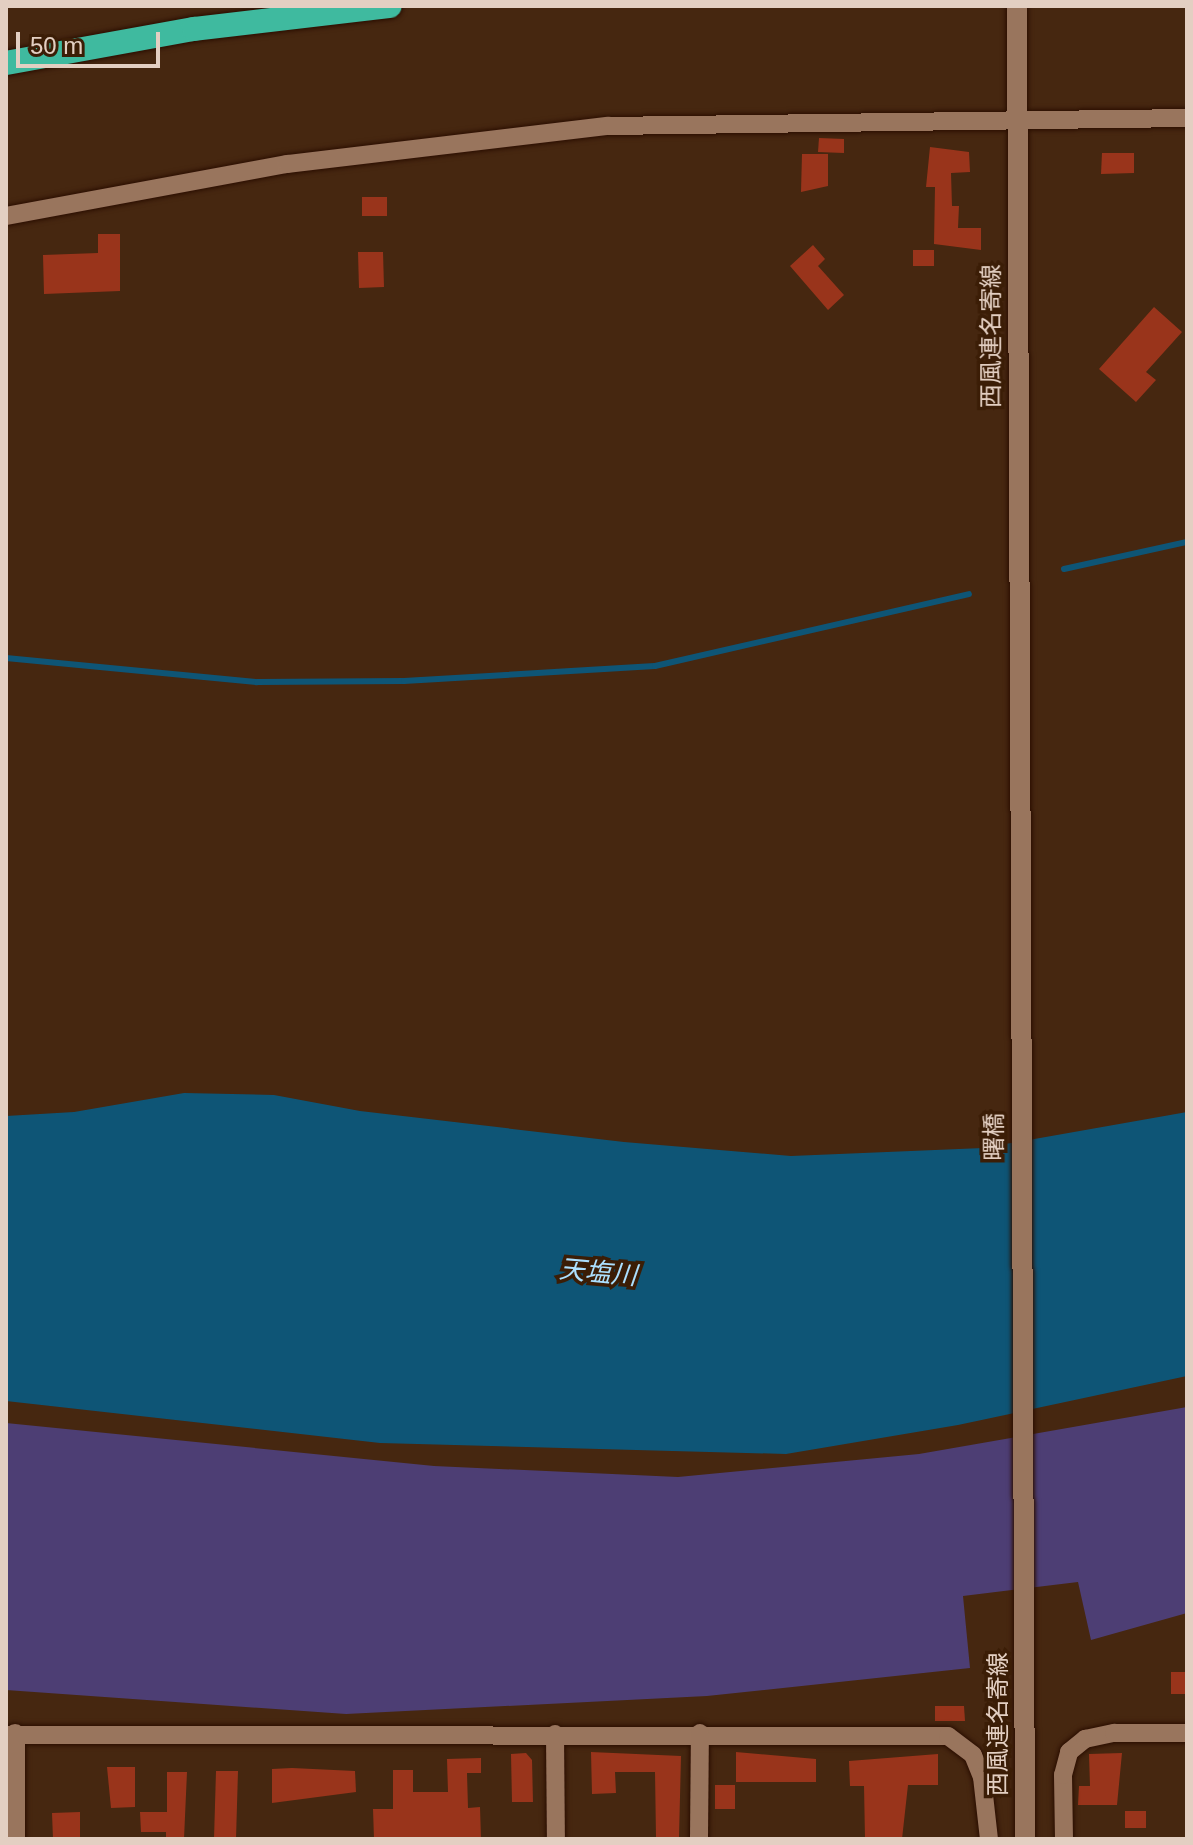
<!DOCTYPE html>
<meta charset="utf-8">
<style>
body{margin:0}
#map{position:relative;width:1193px;height:1845px;overflow:hidden;background:#462710;font-family:Helvetica,"Noto Sans JP",sans-serif}
div>[style]{position:absolute}
.green>*{inset:0;background:#4d3e74}
.water>*{inset:0;background:#0e5576}
.stream>*{height:6px;margin:-3px;padding:0 3px;transform-origin:3px;border-radius:3px;background:#0e5576}
.building>*{inset:0;background:#99341b}
.roads{filter:drop-shadow(0 0 2px #2b0e00) drop-shadow(0 0 2px #2b0e00)}
.street>*{height:18px;margin:-9px;padding:0 9px;transform-origin:9px;border-radius:9px;background:#99755d}
.secondary>*{height:20px;margin:-10px;padding:0 10px;transform-origin:10px;border-radius:10px;background:#99755d}
.highway>*{height:24px;margin:-12px;padding:0 12px;transform-origin:12px;border-radius:12px;background:#3fba9f}
span{translate:-50% -50%;white-space:nowrap;text-align:center;line-height:1.15;-webkit-text-stroke:7px #3b1d06;paint-order:stroke}
.street-label{font-size:24px;color:#e3cfc2}
.water-label{font-size:26px;color:#ace0ff;font-style:italic}
.frame{position:absolute;inset:0;border:8px solid #e3cfc2;pointer-events:none}
.scale{position:absolute;left:16px;top:32px;width:144px;height:36px;box-sizing:border-box;border:4px solid #e3cfc2;border-top:0;padding-left:10px;font-size:24px;line-height:28px;white-space:nowrap;color:#e3cfc2;-webkit-text-stroke:6px #3b1d06;paint-order:stroke}
</style>
<div id="map">
<div class="green">
<i style="clip-path:polygon(1187px 1407px,1187px 1613px,1091px 1640px,1078px 1582px,963px 1596px,970px 1668px,707px 1696px,346px 1714px,6px 1690px,6px 1423px,434px 1466px,678px 1477px,919px 1454px)"></i>
</div>
<div class="water">
<i style="clip-path:polygon(184px 1093px,274px 1095px,360px 1111px,624px 1142px,791px 1156px,983px 1148px,1187px 1112px,1187px 1376px,958px 1425px,786px 1454px,380px 1443px,6px 1401px,6px 1116px,74px 1112px)"></i>
</div>
<div class="stream">
<i style="left:1064px;top:569px;width:126px;rotate:-12.4deg"></i>
<i style="left:6px;top:658px;width:252px;rotate:5.5deg"></i>
<i style="left:257px;top:682px;width:147px;rotate:-0.4deg"></i>
<i style="left:404px;top:681px;width:251px;rotate:-3.4deg"></i>
<i style="left:655px;top:666px;width:322px;rotate:-12.9deg"></i>
</div>
<div class="building">
<i style="clip-path:polygon(819px 138px,844px 139px,844px 153px,818px 152px)"></i>
<i style="clip-path:polygon(930px 147px,969px 152px,970px 172px,951px 173px,952px 206px,959px 206px,958px 228px,981px 228px,981px 250px,934px 244px,935px 187px,926px 187px)"></i>
<i style="clip-path:polygon(1102px 153px,1134px 153px,1134px 173px,1101px 174px)"></i>
<i style="clip-path:polygon(802px 154px,828px 154px,828px 186px,801px 192px)"></i>
<i style="clip-path:polygon(362px 197px,387px 197px,387px 216px,362px 216px)"></i>
<i style="clip-path:polygon(98px 234px,120px 234px,120px 291px,44px 294px,43px 255px,98px 253px)"></i>
<i style="clip-path:polygon(813px 245px,825px 259px,818px 266px,844px 295px,828px 310px,790px 266px)"></i>
<i style="clip-path:polygon(913px 250px,934px 250px,934px 266px,913px 266px)"></i>
<i style="clip-path:polygon(358px 252px,383px 252px,384px 287px,359px 288px)"></i>
<i style="clip-path:polygon(1154px 307px,1182px 332px,1146px 372px,1156px 380px,1136px 402px,1099px 369px)"></i>
<i style="clip-path:polygon(1171px 1672px,1187px 1672px,1187px 1694px,1171px 1694px)"></i>
<i style="clip-path:polygon(935px 1706px,964px 1706px,965px 1721px,935px 1721px)"></i>
<i style="clip-path:polygon(591px 1752px,681px 1756px,679px 1838px,656px 1838px,655px 1772px,615px 1772px,616px 1793px,592px 1794px)"></i>
<i style="clip-path:polygon(736px 1752px,816px 1759px,816px 1782px,736px 1782px)"></i>
<i style="clip-path:polygon(526px 1753px,532px 1760px,533px 1802px,512px 1802px,511px 1754px)"></i>
<i style="clip-path:polygon(1122px 1753px,1117px 1805px,1078px 1805px,1079px 1786px,1090px 1786px,1089px 1754px)"></i>
<i style="clip-path:polygon(938px 1754px,938px 1785px,908px 1785px,902px 1839px,865px 1839px,864px 1786px,850px 1786px,849px 1761px)"></i>
<i style="clip-path:polygon(481px 1758px,481px 1773px,467px 1773px,468px 1808px,480px 1807px,481px 1839px,374px 1839px,373px 1809px,393px 1809px,393px 1770px,413px 1770px,413px 1792px,448px 1792px,447px 1759px)"></i>
<i style="clip-path:polygon(107px 1767px,135px 1767px,135px 1807px,111px 1808px)"></i>
<i style="clip-path:polygon(292px 1768px,355px 1771px,356px 1792px,272px 1803px,272px 1769px)"></i>
<i style="clip-path:polygon(216px 1771px,238px 1771px,236px 1839px,214px 1839px)"></i>
<i style="clip-path:polygon(167px 1772px,187px 1772px,184px 1839px,166px 1839px,166px 1832px,141px 1832px,140px 1812px,167px 1812px)"></i>
<i style="clip-path:polygon(715px 1785px,735px 1785px,735px 1809px,715px 1809px)"></i>
<i style="clip-path:polygon(1125px 1811px,1146px 1811px,1146px 1828px,1125px 1828px)"></i>
<i style="clip-path:polygon(80px 1812px,80px 1838px,53px 1839px,52px 1813px)"></i>
</div>
<div class="roads">
<div class="street">
<i style="left:6px;top:216px;width:286px;rotate:-10.5deg"></i>
<i style="left:287px;top:164px;width:323px;rotate:-6.8deg"></i>
<i style="left:608px;top:126px;width:579px;rotate:-0.79deg"></i>
<i style="left:555px;top:1734px;width:105px;rotate:89.5deg"></i>
<i style="left:6px;top:1735px;width:942px;rotate:0.06deg"></i>
<i style="left:948px;top:1736px;width:31px;rotate:37deg"></i>
<i style="left:973px;top:1755px;width:24px;rotate:68deg"></i>
<i style="left:982px;top:1777px;width:62px;rotate:83.6deg"></i>
<i style="left:699px;top:1839px;width:106px;rotate:-89.5deg"></i>
<i style="left:1064px;top:1839px;width:64px;rotate:-90.9deg"></i>
<i style="left:1063px;top:1775px;width:24px;rotate:-75deg"></i>
<i style="left:1069px;top:1752px;width:21px;rotate:-39deg"></i>
<i style="left:1085px;top:1739px;width:30px;rotate:-12deg"></i>
<i style="left:1114px;top:1733px;width:73px"></i>
</div>
<div class="secondary">
<i style="left:1017px;top:6px;width:1833px;rotate:89.75deg"></i>
<i style="left:15px;top:1839px;width:105px;rotate:-90deg"></i>
</div>
<div class="highway">
<i style="left:6px;top:63px;width:191px;rotate:-10.3deg"></i>
<i style="left:194px;top:29px;width:197px;rotate:-6.7deg"></i>
</div>
</div>
<div class="street-label">
<span style="left:991px;top:336px;rotate:-90deg">西風連名寄線</span>
<span style="left:994px;top:1137px;rotate:-90deg">曙橋</span>
<span style="left:998px;top:1724px;rotate:-90deg">西風連名寄線</span>
</div>
<div class="water-label">
<span style="left:598px;top:1273px;rotate:5deg">天塩川</span>
</div>
<div class="frame"></div>
<div class="scale">50 m</div>
</div>
